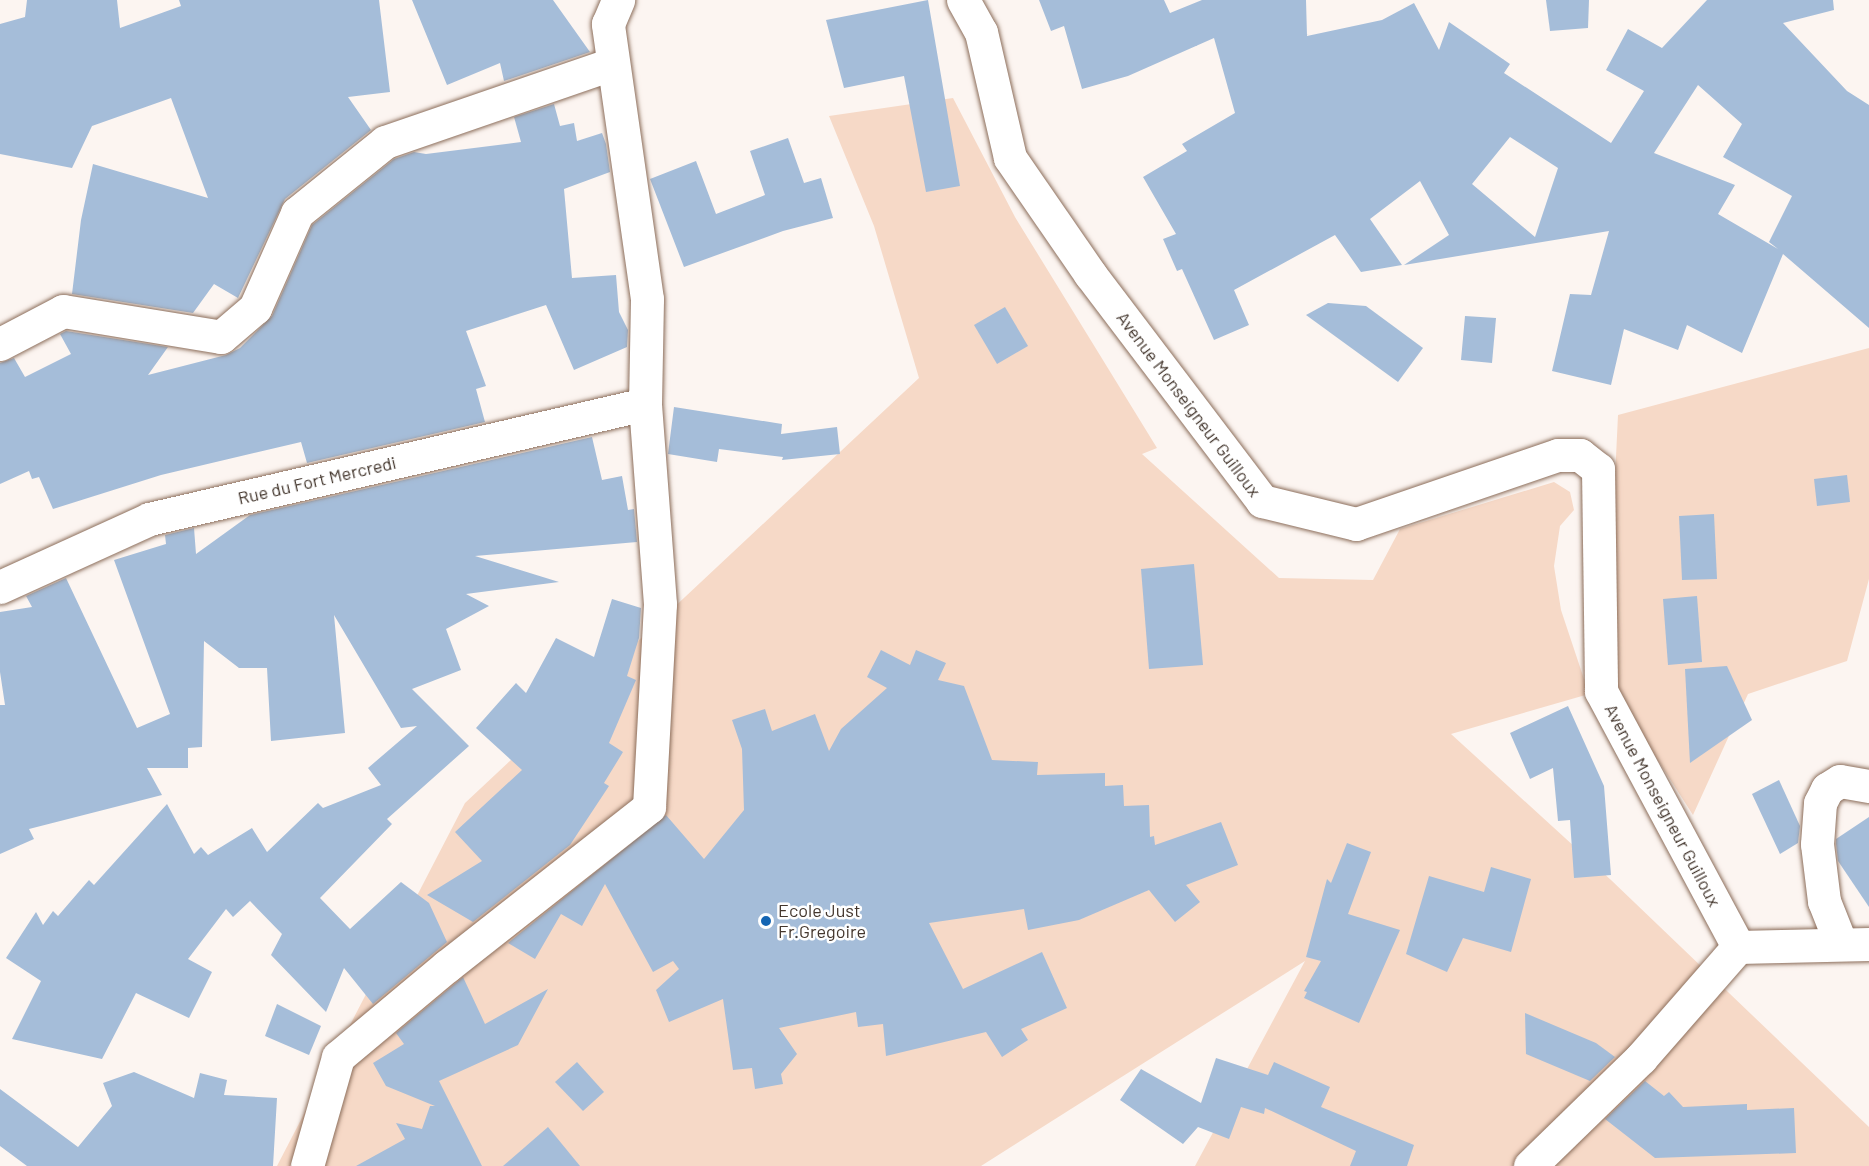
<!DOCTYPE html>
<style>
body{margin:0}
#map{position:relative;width:1869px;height:1166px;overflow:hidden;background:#fcf5f1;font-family:Barlow,sans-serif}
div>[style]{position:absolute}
.green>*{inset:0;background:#f6d9c7}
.building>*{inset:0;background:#a5bdd9}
.roads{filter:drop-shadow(0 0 2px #8c6e5b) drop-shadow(0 0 2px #8c6e5b)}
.minor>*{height:33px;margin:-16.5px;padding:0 16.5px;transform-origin:16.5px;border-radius:16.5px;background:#fff}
.dots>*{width:16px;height:16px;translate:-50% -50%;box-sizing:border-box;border:3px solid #fff;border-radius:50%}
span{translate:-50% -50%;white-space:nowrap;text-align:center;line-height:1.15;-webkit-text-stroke:5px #fff;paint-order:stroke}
.street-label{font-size:18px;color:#43362d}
.poi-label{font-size:18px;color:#43362d}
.left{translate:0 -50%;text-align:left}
</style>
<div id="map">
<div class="green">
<i style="clip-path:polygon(953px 98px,1015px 217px,1157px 448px,1142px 454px,1279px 578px,1373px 580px,1400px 529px,1554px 482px,1570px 492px,1574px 510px,1560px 526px,1554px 566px,1561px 610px,1589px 694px,1451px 734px,1611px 880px,1869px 1127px,1869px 1166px,1195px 1166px,1305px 961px,981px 1166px,277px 1166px,465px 803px,919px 378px,874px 226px,829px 116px)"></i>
<i style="clip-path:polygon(1869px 348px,1869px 579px,1847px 661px,1748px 694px,1693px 815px,1614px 692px,1611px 561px,1618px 415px)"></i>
</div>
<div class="building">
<i style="clip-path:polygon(27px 0,117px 0,120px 28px,181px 6px,179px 0,379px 0,390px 92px,348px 97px,371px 130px,285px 199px,238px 298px,214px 284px,193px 313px,72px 294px,81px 220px,93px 164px,208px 198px,171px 98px,92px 126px,72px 168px,0 154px,0 24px,25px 17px)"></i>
<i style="clip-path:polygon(412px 0,553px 0,590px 52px,504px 81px,500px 63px,447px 85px)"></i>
<i style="clip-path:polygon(928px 0,960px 186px,926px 192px,904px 76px,844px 88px,826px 20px)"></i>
<i style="clip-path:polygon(evenodd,1039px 0,1164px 0,1170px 13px,1202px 0,1306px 0,1307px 36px,1382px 20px,1414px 3px,1439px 50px,1449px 22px,1510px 64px,1504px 73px,1611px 143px,1644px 91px,1606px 70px,1628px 29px,1662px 48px,1707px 0,1833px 0,1834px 10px,1783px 23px,1847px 91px,1869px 105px,1869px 328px,1783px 254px,1742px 353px,1687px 325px,1678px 350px,1624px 329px,1611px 385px,1552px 371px,1570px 294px,1591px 295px,1609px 231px,1404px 265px,1449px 235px,1420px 181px,1370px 219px,1402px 265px,1361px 272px,1335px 235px,1234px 290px,1249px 325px,1214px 340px,1182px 269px,1177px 271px,1163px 239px,1176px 234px,1143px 177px,1187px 151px,1182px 144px,1235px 113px,1214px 38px,1128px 76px,1082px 89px,1064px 26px,1051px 31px,1039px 0,1698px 85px,1742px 124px,1723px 157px,1792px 196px,1769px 242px,1778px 249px,1718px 214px,1735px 185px,1654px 153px,1698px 85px,1039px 0,1510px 137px,1558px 168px,1535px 237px,1472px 184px,1510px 137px)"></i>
<i style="clip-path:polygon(1546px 0,1589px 0,1588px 28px,1550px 31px)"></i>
<i style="clip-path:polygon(554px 104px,560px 126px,574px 123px,577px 141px,602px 133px,606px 144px,610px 172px,564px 189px,572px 278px,616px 275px,619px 312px,628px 330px,627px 347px,574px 370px,546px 305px,466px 331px,486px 386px,476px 389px,485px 422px,307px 463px,301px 442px,161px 475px,53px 509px,39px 477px,32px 479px,29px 471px,0 484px,0 363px,14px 358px,25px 377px,71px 354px,60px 334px,66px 331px,168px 347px,148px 375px,226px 355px,240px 348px,272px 316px,312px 225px,394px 159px,414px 152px,426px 154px,521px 142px,514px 117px)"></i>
<i style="clip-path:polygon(788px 138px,804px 183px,821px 178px,833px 218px,783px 231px,684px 267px,650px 179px,696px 161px,716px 214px,765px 195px,750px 151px)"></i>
<i style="clip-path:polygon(1328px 303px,1366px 306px,1423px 348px,1398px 382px,1306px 315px)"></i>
<i style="clip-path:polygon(1005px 307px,1028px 346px,997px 364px,974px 325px)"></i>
<i style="clip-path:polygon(1465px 316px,1496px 318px,1492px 363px,1461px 360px)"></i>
<i style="clip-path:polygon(674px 407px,782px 424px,781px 434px,837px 427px,840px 454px,782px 460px,783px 457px,719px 449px,717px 462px,668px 454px)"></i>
<i style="clip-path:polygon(592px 437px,602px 480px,622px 476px,628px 510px,634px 509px,637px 542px,475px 556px,559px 582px,466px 594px,489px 606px,446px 629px,461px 670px,412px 689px,469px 746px,387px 819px,392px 824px,320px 898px,350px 929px,401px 882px,429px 903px,447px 942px,373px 1004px,344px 968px,326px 1012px,271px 955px,282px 934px,250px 901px,233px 917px,226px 909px,188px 959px,212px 972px,189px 1018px,136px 993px,102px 1059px,12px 1039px,41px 981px,6px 958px,36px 912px,43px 925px,53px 911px,58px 916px,89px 880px,94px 885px,167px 804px,194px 854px,201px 847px,208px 855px,252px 828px,267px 852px,318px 803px,323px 808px,381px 785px,368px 768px,417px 726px,401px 728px,334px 615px,345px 733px,271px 741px,267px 668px,239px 668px,204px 641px,202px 747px,188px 748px,188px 768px,147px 768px,162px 795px,29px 829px,34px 839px,0 854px,0 705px,5px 705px,0 672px,0 612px,32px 607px,26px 596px,66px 578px,137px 728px,170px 714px,114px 560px,166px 544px,165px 535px,194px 528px,196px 554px,250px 515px)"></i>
<i style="clip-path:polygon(1847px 475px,1850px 502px,1817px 506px,1814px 479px)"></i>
<i style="clip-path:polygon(1714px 514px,1717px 579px,1682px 580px,1679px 516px)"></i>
<i style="clip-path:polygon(1194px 564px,1203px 665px,1149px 669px,1141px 569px)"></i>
<i style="clip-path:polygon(1697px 596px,1702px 662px,1668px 665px,1663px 599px)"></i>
<i style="clip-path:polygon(612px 599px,641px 608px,639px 638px,627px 676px,636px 680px,609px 743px,623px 752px,604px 783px,609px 786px,570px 845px,473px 922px,427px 895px,482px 861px,455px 832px,522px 770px,476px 728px,516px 683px,526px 693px,556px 638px,594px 657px)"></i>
<i style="clip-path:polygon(881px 650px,910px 665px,916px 650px,946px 663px,938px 680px,964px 686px,992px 760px,1038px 762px,1037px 775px,1105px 773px,1105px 786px,1123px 785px,1124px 806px,1149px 805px,1150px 837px,1154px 836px,1155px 845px,1221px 822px,1238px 865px,1186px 885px,1200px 902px,1175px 922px,1149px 890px,1079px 920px,1028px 930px,1024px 909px,929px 923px,963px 989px,1042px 952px,1067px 1008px,1021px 1029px,1028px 1040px,1002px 1057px,986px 1032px,886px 1056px,883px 1024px,858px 1027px,856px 1012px,779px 1028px,797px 1054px,781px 1074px,783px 1084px,755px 1089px,752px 1068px,733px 1070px,723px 999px,669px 1022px,656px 990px,679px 969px,673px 961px,653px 972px,605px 884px,582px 926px,561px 914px,535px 959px,508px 943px,666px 815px,704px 859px,744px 810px,742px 749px,732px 720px,765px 709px,772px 731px,815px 714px,829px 751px,841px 729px,887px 688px,867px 677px)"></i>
<i style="clip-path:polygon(1727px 666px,1752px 720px,1690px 763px,1685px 669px)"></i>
<i style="clip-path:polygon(1568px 706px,1604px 786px,1611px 875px,1574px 878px,1570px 820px,1558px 821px,1553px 768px,1530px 779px,1510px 733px)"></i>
<i style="clip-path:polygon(1779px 780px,1800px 826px,1798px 843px,1780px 854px,1752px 794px)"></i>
<i style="clip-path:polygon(1869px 817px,1869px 907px,1838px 861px,1836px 844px,1836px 839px)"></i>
<i style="clip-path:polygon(1347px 843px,1371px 852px,1348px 914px,1400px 930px,1359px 1023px,1304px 998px,1307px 992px,1304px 991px,1321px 961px,1306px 957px,1327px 879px,1331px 883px)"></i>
<i style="clip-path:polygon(1491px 867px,1531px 879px,1511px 952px,1463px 938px,1447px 972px,1406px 954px,1429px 876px,1484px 892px)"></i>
<i style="clip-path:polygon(463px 977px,485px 1024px,548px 989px,518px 1045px,439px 1081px,482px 1166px,356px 1166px,405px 1139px,396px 1123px,422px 1129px,430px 1106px,435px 1106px,386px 1086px,373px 1063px,404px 1044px,396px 1033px)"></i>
<i style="clip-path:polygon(277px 1004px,321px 1026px,309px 1055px,265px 1036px)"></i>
<i style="clip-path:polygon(1525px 1013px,1596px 1043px,1615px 1057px,1590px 1081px,1526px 1054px)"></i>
<i style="clip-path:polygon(1216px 1058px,1268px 1075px,1274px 1062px,1330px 1087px,1321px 1107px,1414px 1145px,1407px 1166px,1350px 1166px,1356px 1151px,1265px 1108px,1264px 1114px,1241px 1107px,1229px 1139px,1198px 1127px,1183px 1144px,1120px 1100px,1141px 1069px,1201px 1103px)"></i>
<i style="clip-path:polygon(577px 1062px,604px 1092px,583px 1111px,555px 1082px)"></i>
<i style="clip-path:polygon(134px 1072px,194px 1098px,200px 1073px,227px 1080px,224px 1095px,277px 1098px,273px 1166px,27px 1166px,0 1146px,0 1089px,78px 1147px,112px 1106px,103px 1083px)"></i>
<i style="clip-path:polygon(1645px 1081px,1664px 1096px,1669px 1092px,1683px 1107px,1747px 1104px,1747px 1110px,1794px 1108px,1796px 1153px,1655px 1158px,1605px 1119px)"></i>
<i style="clip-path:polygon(548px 1127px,580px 1166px,503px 1166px)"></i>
</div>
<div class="roads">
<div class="minor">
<i style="left:963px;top:0;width:37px;rotate:61deg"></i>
<i style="left:981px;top:32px;width:129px;rotate:77deg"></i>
<i style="left:1010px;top:158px;width:141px;rotate:55.4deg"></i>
<i style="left:1090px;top:274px;width:285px;rotate:52.8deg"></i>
<i style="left:1262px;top:501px;width:97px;rotate:13.7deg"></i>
<i style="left:1356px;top:524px;width:213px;rotate:-18.9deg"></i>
<i style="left:1558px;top:455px;width:22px"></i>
<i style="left:1580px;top:455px;width:23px;rotate:38deg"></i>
<i style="left:1598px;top:469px;width:222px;rotate:89.2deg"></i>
<i style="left:1601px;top:691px;width:290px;rotate:61.8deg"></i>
<i style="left:1738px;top:947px;width:131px;rotate:-1.3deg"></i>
<i style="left:0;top:344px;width:71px;rotate:-27.6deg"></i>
<i style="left:63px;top:311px;width:160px;rotate:9.3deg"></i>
<i style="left:221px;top:337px;width:45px;rotate:-40.5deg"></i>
<i style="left:255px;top:308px;width:104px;rotate:-66.1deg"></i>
<i style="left:297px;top:213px;width:113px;rotate:-38.9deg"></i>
<i style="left:385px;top:142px;width:240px;rotate:-19deg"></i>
<i style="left:0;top:587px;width:164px;rotate:-24.5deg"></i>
<i style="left:149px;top:519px;width:509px;rotate:-13.05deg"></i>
<i style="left:1841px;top:944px;width:46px;rotate:-111.6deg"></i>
<i style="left:1824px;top:901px;width:57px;rotate:-97deg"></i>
<i style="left:1817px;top:844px;width:41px;rotate:-85.8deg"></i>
<i style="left:1820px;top:803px;width:16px;rotate:-63deg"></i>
<i style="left:1827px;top:789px;width:15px;rotate:-32deg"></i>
<i style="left:1840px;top:781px;width:29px;rotate:10deg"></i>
<i style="left:307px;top:1166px;width:113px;rotate:-74.1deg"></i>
<i style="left:338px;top:1057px;width:142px;rotate:-39.9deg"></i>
<i style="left:447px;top:966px;width:257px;rotate:-38.2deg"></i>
<i style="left:649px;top:807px;width:203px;rotate:-86.9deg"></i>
<i style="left:660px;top:604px;width:201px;rotate:-94.3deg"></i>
<i style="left:645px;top:404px;width:105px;rotate:-88.9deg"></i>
<i style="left:647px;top:299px;width:278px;rotate:-98.1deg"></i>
<i style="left:608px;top:24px;width:26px;rotate:-67deg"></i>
<i style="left:1530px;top:1166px;width:155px;rotate:-44.2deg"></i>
<i style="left:1641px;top:1058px;width:147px;rotate:-48.9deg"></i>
</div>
</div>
<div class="dots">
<i style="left:766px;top:921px;background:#1465b3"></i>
</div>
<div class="street-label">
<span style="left:1189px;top:404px;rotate:53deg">Avenue Monseigneur Guilloux</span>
<span style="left:317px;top:480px;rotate:-13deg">Rue du Fort Mercredi</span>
<span style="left:1663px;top:805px;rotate:62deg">Avenue Monseigneur Guilloux</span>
</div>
<div class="poi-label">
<span class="left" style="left:778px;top:921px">Ecole Just<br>Fr.Gregoire</span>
</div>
</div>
